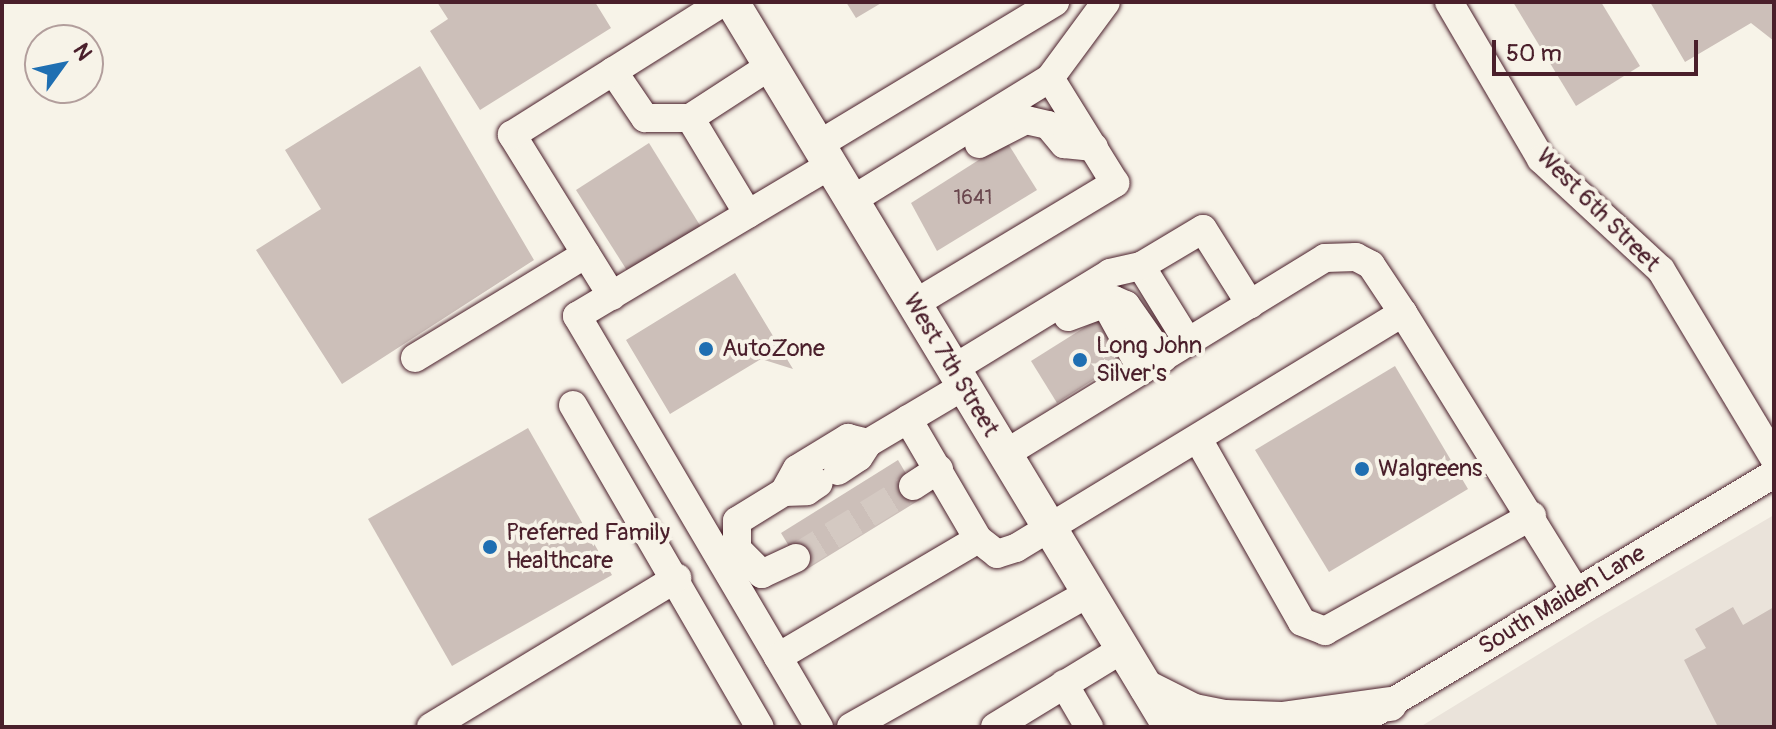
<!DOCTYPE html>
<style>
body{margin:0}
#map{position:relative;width:1776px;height:729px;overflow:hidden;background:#f7f3e8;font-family:Pangolin,sans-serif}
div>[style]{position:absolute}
.built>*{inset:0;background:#eae3da}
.building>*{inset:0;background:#ccbfb9}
.minor-tunnel>*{height:28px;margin-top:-14px;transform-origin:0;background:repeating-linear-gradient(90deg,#d4c9c2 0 28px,transparent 0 42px)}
.roads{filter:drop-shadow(0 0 2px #4a1f2b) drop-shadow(0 0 2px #4a1f2b)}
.minor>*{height:28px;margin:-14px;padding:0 14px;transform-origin:14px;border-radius:14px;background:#f7f3e8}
.major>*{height:34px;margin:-17px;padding:0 17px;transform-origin:17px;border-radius:17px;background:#f7f3e8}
.dots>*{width:22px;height:22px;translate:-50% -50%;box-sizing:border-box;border:4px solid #f7f3e8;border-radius:50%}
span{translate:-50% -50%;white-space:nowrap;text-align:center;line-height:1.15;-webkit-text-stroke:8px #f7f3e8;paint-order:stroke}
.number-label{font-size:20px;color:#6a474e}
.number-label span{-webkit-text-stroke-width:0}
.street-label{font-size:24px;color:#4a1f2b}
.poi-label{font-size:24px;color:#4a1f2b}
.left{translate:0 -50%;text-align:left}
.frame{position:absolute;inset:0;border:4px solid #4a1f2b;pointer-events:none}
.north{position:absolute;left:24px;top:24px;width:80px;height:80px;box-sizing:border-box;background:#f7f3e8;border:2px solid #b29e9c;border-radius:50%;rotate:57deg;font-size:22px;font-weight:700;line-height:32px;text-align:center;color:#4a1f2b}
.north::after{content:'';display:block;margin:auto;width:28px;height:36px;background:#1f6fb2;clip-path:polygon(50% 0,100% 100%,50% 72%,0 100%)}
.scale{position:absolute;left:1492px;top:40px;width:206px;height:36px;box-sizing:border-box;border:4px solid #4a1f2b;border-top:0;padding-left:10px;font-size:24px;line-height:28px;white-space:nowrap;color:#4a1f2b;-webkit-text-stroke:6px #f7f3e8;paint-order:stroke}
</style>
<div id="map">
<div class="built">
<i style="clip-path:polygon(1774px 515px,1774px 727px,1420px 727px,1596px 619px)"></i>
</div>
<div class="building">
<i style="clip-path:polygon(437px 2px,595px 2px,611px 28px,480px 110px,430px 31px,448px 19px)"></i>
<i style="clip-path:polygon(846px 2px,883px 2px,856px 18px)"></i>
<i style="clip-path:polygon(1513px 2px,1601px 2px,1640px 66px,1576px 106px)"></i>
<i style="clip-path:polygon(1650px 2px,1774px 2px,1774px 41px,1751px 23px,1685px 62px)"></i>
<i style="clip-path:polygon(420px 66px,534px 260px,342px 384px,256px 250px,321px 209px,285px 150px)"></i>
<i style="clip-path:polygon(1007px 142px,1037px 190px,937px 251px,911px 203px)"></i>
<i style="clip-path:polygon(649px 143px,706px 235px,633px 280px,576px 190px)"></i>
<i style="clip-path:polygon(735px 273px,793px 369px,761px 359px,670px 414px,626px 340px)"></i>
<i style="clip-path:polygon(1101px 317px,1128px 358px,1057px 403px,1031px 361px)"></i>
<i style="clip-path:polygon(1395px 366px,1468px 489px,1329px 572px,1255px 450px)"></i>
<i style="clip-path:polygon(528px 428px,612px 575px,452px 666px,368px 519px)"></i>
<i style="clip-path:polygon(898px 460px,921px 499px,804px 571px,781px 533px)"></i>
<i style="clip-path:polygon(1733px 607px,1743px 625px,1774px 607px,1774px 727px,1718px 727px,1684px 660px,1706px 648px,1695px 629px)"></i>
</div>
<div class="minor-tunnel">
<i style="left:796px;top:558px;width:137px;rotate:-31.6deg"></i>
</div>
<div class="roads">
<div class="minor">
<i style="left:1449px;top:2px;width:182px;rotate:59.6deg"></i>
<i style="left:1541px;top:159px;width:163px;rotate:42.8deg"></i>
<i style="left:1661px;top:270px;width:219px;rotate:59deg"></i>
<i style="left:613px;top:71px;width:57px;rotate:55.8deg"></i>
<i style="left:645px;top:118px;width:45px"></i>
<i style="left:979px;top:144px;width:53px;rotate:-27.1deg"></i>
<i style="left:1026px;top:120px;width:23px;rotate:13deg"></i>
<i style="left:1048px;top:125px;width:25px;rotate:50deg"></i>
<i style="left:1064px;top:144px;width:30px;rotate:6deg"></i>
<i style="left:818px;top:145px;width:277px;rotate:-31.1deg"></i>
<i style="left:852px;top:200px;width:233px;rotate:-31.6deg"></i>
<i style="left:1050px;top:78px;width:94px;rotate:-53.6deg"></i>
<i style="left:748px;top:214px;width:112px;rotate:-121.1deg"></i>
<i style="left:690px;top:118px;width:95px;rotate:-33deg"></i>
<i style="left:1141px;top:266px;width:89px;rotate:58.3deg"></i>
<i style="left:612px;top:296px;width:190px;rotate:-121.8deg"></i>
<i style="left:512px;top:135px;width:249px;rotate:-32.2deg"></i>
<i style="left:1104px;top:301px;width:79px;rotate:61.2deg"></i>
<i style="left:914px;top:304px;width:235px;rotate:-31deg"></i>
<i style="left:1115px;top:183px;width:123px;rotate:-121.8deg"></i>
<i style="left:1068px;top:317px;width:49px;rotate:-20.3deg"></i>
<i style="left:1114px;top:300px;width:13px;rotate:23deg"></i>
<i style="left:1126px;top:305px;width:65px;rotate:55.1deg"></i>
<i style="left:415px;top:358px;width:200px;rotate:-31.3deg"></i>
<i style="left:953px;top:369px;width:184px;rotate:-31.4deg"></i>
<i style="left:1110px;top:273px;width:32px;rotate:-13deg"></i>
<i style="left:1141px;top:266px;width:72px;rotate:-30.8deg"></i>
<i style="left:1203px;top:229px;width:89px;rotate:57.9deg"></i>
<i style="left:573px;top:405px;width:372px;rotate:59.9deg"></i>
<i style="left:1198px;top:439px;width:210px;rotate:60.4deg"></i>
<i style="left:1302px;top:622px;width:25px;rotate:21deg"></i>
<i style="left:1325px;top:631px;width:237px;rotate:-29.1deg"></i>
<i style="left:1005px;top:454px;width:375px;rotate:-31.5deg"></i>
<i style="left:1325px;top:258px;width:31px;rotate:-2deg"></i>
<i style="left:1356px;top:257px;width:17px;rotate:28deg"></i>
<i style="left:1371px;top:265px;width:58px;rotate:56.3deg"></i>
<i style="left:838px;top:471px;width:25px;rotate:-34deg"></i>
<i style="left:859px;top:457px;width:17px;rotate:-57deg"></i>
<i style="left:913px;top:486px;width:31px;rotate:-33deg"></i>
<i style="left:784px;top:492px;width:26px;rotate:-61deg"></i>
<i style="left:797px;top:469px;width:60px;rotate:-31.3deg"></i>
<i style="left:848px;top:438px;width:21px;rotate:14deg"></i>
<i style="left:868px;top:443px;width:112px;rotate:-30.7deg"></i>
<i style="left:978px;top:539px;width:24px;rotate:38deg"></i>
<i style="left:997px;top:554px;width:20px;rotate:-18deg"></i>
<i style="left:1016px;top:548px;width:453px;rotate:-31.3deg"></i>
<i style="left:1403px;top:313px;width:328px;rotate:58.2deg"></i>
<i style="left:796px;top:558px;width:38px;rotate:155deg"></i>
<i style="left:762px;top:574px;width:35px;rotate:-135deg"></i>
<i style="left:737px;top:549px;width:28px;rotate:-90deg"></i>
<i style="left:737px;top:521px;width:55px;rotate:-31.7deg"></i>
<i style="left:784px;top:492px;width:23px;rotate:-2deg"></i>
<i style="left:807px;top:491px;width:14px;rotate:-34deg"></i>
<i style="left:778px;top:657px;width:396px;rotate:-120.5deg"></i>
<i style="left:577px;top:316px;width:295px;rotate:-30.8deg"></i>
<i style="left:1064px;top:684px;width:50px;rotate:59.8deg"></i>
<i style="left:431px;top:727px;width:288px;rotate:-31.2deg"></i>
<i style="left:819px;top:727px;width:81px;rotate:-120.4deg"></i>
<i style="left:778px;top:657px;width:232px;rotate:-30.5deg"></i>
<i style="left:978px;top:539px;width:139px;rotate:-120.3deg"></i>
<i style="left:851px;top:727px;width:273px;rotate:-29.4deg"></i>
<i style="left:995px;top:727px;width:148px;rotate:-31.4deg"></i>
<i style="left:1351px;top:727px;width:493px;rotate:-30.9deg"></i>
</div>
<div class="major">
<i style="left:732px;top:2px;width:847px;rotate:58.86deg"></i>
<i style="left:1146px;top:687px;width:54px;rotate:26.6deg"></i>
<i style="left:1194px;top:711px;width:32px;rotate:11deg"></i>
<i style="left:1225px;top:717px;width:57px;rotate:2deg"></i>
<i style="left:1282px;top:719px;width:109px;rotate:-7.9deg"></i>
</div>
</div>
<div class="dots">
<i style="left:706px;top:349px;background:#1f6fb2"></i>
<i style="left:1080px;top:360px;background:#1f6fb2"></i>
<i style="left:1362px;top:469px;background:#1f6fb2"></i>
<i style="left:490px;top:547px;background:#1f6fb2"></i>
</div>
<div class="number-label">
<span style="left:973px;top:197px">1641</span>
</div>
<div class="street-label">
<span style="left:1598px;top:210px;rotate:45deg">West 6th Street</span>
<span style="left:951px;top:365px;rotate:59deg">West 7th Street</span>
<span style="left:1562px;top:600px;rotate:-31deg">South Maiden Lane</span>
</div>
<div class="poi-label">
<span class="left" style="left:1096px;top:360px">Long John<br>Silver's</span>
<span class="left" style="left:722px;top:349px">AutoZone</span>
<span class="left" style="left:1378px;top:469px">Walgreens</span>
<span class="left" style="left:506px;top:547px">Preferred Family<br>Healthcare</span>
</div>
<div class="frame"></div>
<div class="north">N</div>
<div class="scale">50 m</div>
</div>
